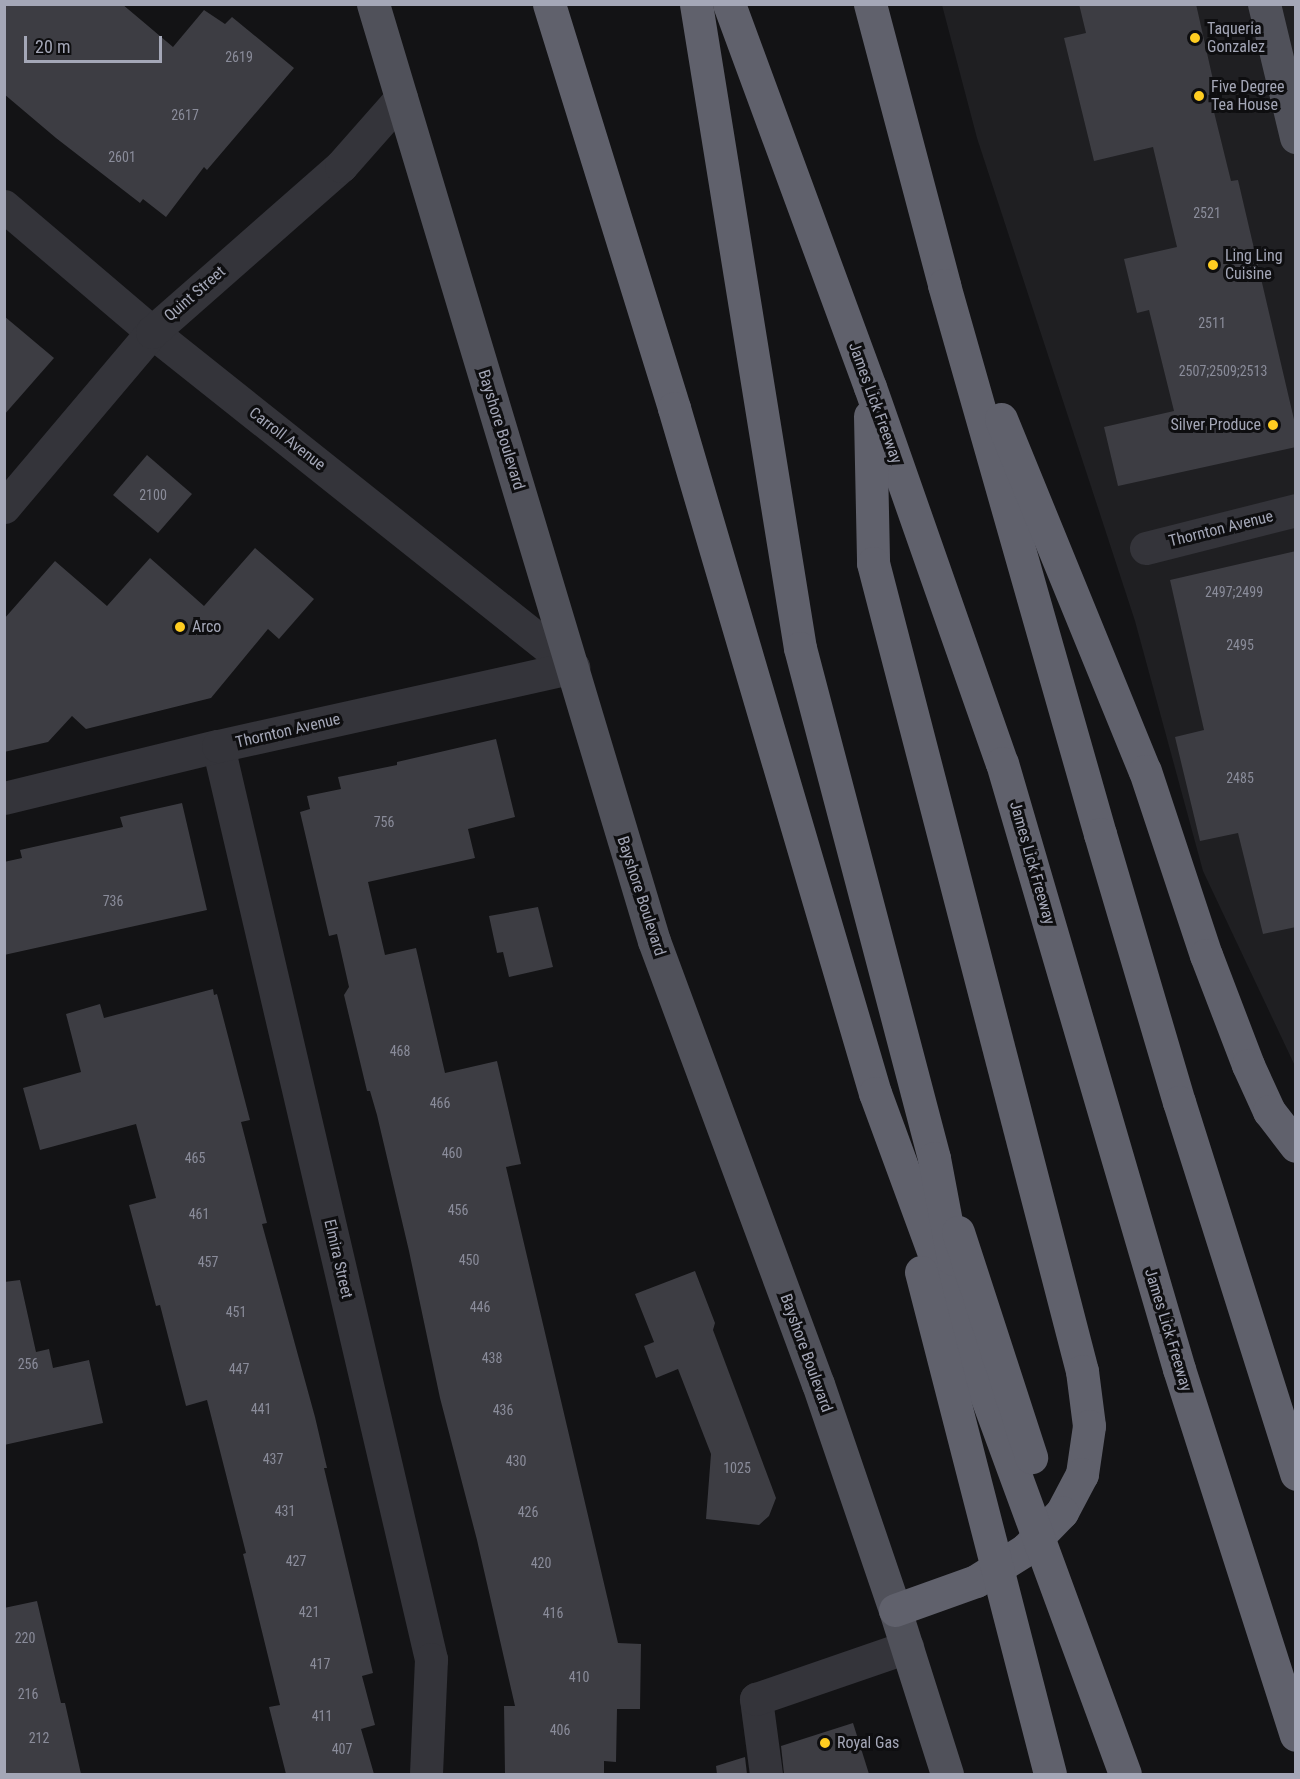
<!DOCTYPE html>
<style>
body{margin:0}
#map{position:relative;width:1300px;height:1779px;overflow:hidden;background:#131315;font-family:"Roboto Condensed",sans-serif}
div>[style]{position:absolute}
.built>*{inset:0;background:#1f1f22}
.building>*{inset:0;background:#3d3d43}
.minor>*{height:33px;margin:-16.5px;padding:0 16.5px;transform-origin:16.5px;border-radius:16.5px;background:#34343a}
.major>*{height:33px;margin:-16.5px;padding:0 16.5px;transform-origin:16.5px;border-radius:16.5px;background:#50515a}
.highway>*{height:33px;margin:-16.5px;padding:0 16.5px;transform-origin:16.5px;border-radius:16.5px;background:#60616c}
.highway-bridge>*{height:33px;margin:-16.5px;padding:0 16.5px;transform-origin:16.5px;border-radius:16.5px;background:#60616c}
.dots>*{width:16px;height:16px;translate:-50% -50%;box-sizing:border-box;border:3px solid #0e0e10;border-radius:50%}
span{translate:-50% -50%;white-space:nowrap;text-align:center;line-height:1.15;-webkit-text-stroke:6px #0e0e10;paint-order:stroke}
.number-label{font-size:14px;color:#8a8c9a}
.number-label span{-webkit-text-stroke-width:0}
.poi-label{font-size:16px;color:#a4a7b7}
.left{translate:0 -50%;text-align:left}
.right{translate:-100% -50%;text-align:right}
.street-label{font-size:16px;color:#a4a7b7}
.frame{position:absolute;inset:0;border:6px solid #a4a7b7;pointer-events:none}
.scale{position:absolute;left:24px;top:36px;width:138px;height:27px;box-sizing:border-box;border:3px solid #a4a7b7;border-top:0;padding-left:8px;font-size:18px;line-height:21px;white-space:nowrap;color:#a4a7b7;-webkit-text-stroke:4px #0e0e10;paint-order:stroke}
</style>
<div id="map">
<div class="built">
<i style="clip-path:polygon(942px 5px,1295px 5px,1295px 1066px,1203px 871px,1135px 621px,977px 138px)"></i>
</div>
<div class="building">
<i style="clip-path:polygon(4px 4px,122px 4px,173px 47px,204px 10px,225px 24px,232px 17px,294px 68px,207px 170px,204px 167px,166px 217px,143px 199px,140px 203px,56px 138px,4px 94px)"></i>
<i style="clip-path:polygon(1079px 4px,1196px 4px,1220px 111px,1214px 112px,1231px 181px,1238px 180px,1296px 428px,1296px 447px,1118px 486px,1104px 427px,1174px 411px,1149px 310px,1137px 313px,1124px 259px,1177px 247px,1153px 147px,1094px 161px,1064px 38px,1086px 33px)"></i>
<i style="clip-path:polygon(4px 316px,54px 358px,4px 415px)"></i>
<i style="clip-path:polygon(147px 455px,192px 494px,158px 533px,113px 495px)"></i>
<i style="clip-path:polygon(255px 548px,314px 599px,279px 639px,268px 629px,211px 698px,86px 729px,72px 716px,48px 742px,4px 752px,4px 619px,55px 561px,107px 606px,150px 558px,204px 606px)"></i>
<i style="clip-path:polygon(1296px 551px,1296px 927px,1263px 934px,1238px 833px,1200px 841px,1175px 737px,1204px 730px,1170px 580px)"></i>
<i style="clip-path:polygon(496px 739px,515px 817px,468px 829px,475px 858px,368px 882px,385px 955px,416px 948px,445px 1073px,497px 1061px,521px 1164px,506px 1167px,618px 1643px,641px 1644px,640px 1709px,617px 1709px,616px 1762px,604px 1761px,604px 1774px,505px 1774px,504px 1706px,515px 1706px,477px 1540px,440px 1398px,409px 1251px,377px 1115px,370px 1091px,367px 1091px,344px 995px,349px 987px,337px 934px,329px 936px,300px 812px,310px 809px,307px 796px,341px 789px,338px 777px,397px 765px,397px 762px)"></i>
<i style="clip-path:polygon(182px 803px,207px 910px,4px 955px,4px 862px,22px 858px,20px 850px,123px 827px,120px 817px)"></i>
<i style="clip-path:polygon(538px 907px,553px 967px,509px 977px,503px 952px,497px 953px,489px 916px)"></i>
<i style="clip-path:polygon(213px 989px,214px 995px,217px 994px,250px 1120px,241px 1122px,267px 1223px,262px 1224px,315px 1417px,327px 1468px,324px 1468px,373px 1673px,362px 1676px,375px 1725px,361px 1729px,374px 1774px,286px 1774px,269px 1707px,280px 1705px,243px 1554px,246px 1553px,207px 1400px,186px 1406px,160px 1305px,156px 1306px,129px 1205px,156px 1198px,136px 1124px,40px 1150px,23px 1088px,81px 1072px,66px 1014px,100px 1004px,104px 1018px)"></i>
<i style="clip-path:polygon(695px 1271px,715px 1323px,713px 1330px,776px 1498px,769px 1516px,759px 1525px,706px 1519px,711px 1454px,678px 1369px,656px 1378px,644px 1346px,654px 1342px,635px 1294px)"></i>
<i style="clip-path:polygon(20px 1280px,36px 1352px,49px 1349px,53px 1368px,89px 1360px,103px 1423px,4px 1445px,4px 1282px)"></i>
<i style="clip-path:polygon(37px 1601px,61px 1703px,65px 1703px,81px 1774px,4px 1774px,4px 1608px)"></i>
<i style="clip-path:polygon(853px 1723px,869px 1774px,784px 1774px,781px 1746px)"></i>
<i style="clip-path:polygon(745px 1757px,747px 1774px,717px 1774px,716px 1766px)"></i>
</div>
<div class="minor">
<i style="left:4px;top:206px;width:194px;rotate:40.4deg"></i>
<i style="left:152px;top:332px;width:538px;rotate:38.51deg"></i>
<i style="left:4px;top:507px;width:229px;rotate:-49.8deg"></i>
<i style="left:152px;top:332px;width:252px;rotate:-41.3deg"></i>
<i style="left:341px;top:166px;width:91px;rotate:-48.6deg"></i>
<i style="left:1146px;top:548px;width:155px;rotate:-14.2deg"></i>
<i style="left:218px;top:746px;width:938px;rotate:76.87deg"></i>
<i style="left:431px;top:1659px;width:115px;rotate:92.5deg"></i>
<i style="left:4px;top:798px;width:220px;rotate:-13.7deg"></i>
<i style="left:218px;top:746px;width:364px;rotate:-12.5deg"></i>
<i style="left:766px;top:1774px;width:76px;rotate:-97.6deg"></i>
<i style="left:756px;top:1699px;width:160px;rotate:-19deg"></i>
</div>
<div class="major">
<i style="left:373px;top:4px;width:978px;rotate:73.31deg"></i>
<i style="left:654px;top:941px;width:472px;rotate:69.7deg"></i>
<i style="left:818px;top:1384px;width:239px;rotate:71.2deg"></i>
<i style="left:895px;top:1610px;width:172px;rotate:72.4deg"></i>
<i style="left:1264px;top:4px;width:137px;rotate:76.5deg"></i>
</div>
<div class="highway">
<i style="left:549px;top:4px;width:423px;rotate:72.8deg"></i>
<i style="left:674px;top:408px;width:714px;rotate:73.65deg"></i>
<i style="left:696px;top:4px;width:652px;rotate:80.83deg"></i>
<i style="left:800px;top:648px;width:527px;rotate:75.28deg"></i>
<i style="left:729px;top:4px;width:408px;rotate:69.8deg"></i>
<i style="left:870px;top:387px;width:398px;rotate:70.7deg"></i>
<i style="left:1002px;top:763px;width:631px;rotate:73.72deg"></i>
<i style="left:1179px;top:1369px;width:384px;rotate:72.3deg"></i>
<i style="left:870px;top:4px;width:291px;rotate:75.2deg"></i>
<i style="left:944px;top:285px;width:571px;rotate:74.14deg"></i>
<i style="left:1100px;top:834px;width:279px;rotate:73.6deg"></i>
<i style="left:1179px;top:1102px;width:390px;rotate:72.5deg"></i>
<i style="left:870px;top:416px;width:147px;rotate:88.8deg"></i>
<i style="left:873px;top:563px;width:835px;rotate:75.5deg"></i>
<i style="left:1082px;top:1371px;width:55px;rotate:82.7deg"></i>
<i style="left:1089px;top:1426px;width:49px;rotate:98.3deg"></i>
<i style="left:1082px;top:1474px;width:43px;rotate:117.8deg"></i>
<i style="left:1062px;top:1512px;width:53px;rotate:134.2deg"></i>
<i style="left:1025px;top:1550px;width:58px;rotate:147.7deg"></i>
<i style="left:976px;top:1581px;width:86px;rotate:160.3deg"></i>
<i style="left:1001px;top:419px;width:380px;rotate:67.8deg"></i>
<i style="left:1145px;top:771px;width:194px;rotate:71.7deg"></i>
<i style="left:1206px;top:955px;width:118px;rotate:69.1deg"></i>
<i style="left:1248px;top:1065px;width:51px;rotate:65.5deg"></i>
<i style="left:1269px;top:1111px;width:44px;rotate:52.4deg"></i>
</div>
<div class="highway-bridge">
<i style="left:875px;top:1093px;width:725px;rotate:69.84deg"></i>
<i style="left:934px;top:1158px;width:103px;rotate:79.3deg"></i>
<i style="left:958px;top:1232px;width:237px;rotate:72deg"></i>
<i style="left:921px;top:1272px;width:518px;rotate:75.59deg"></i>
</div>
<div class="dots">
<i style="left:1195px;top:38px;background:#ffcd21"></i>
<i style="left:1199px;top:96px;background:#ffcd21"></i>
<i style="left:1213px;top:265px;background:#ffcd21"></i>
<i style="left:1273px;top:425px;background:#ffcd21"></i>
<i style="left:180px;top:627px;background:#ffcd21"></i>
<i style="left:825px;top:1743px;background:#ffcd21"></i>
</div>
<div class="number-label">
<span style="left:239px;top:57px">2619</span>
<span style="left:185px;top:115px">2617</span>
<span style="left:122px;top:157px">2601</span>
<span style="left:1207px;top:213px">2521</span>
<span style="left:1212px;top:323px">2511</span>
<span style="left:1223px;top:371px">2507;2509;2513</span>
<span style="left:153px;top:495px">2100</span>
<span style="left:1234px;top:592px">2497;2499</span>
<span style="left:1240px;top:645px">2495</span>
<span style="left:1240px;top:778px">2485</span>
<span style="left:384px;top:822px">756</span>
<span style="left:113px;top:901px">736</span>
<span style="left:400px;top:1051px">468</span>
<span style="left:440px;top:1103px">466</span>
<span style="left:452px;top:1153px">460</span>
<span style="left:195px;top:1158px">465</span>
<span style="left:458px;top:1210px">456</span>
<span style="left:199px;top:1214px">461</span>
<span style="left:469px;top:1260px">450</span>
<span style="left:208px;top:1262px">457</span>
<span style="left:480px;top:1307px">446</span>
<span style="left:236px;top:1312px">451</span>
<span style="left:492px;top:1358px">438</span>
<span style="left:28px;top:1364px">256</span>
<span style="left:239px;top:1369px">447</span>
<span style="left:261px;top:1409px">441</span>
<span style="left:503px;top:1410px">436</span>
<span style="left:273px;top:1459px">437</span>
<span style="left:516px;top:1461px">430</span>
<span style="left:737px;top:1468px">1025</span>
<span style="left:285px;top:1511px">431</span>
<span style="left:528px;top:1512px">426</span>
<span style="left:296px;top:1561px">427</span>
<span style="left:541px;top:1563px">420</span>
<span style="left:309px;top:1612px">421</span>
<span style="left:553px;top:1613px">416</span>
<span style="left:25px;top:1638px">220</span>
<span style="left:320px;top:1664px">417</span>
<span style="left:579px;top:1677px">410</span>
<span style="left:28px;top:1694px">216</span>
<span style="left:322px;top:1716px">411</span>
<span style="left:560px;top:1730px">406</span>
<span style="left:39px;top:1738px">212</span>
<span style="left:342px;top:1749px">407</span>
</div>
<div class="poi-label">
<span class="left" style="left:1207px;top:38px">Taqueria<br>Gonzalez</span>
<span class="left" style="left:1211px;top:96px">Five Degree<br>Tea House</span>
<span class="left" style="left:1225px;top:265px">Ling Ling<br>Cuisine</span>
<span class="right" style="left:1261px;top:425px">Silver Produce</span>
<span class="left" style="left:192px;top:627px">Arco</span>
<span class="left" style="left:837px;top:1743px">Royal Gas</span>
</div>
<div class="street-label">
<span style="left:195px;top:294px;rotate:-41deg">Quint Street</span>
<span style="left:875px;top:403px;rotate:70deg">James Lick Freeway</span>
<span style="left:501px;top:430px;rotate:73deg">Bayshore Boulevard</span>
<span style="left:287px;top:439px;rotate:38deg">Carroll Avenue</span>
<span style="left:1221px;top:529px;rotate:-14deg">Thornton Avenue</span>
<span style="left:288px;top:731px;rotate:-13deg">Thornton Avenue</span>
<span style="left:1032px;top:863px;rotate:74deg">James Lick Freeway</span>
<span style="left:641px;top:896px;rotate:72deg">Bayshore Boulevard</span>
<span style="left:338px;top:1259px;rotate:77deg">Elmira Street</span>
<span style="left:1168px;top:1330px;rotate:73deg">James Lick Freeway</span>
<span style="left:806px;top:1353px;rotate:70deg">Bayshore Boulevard</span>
</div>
<div class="frame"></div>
<div class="scale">20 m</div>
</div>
